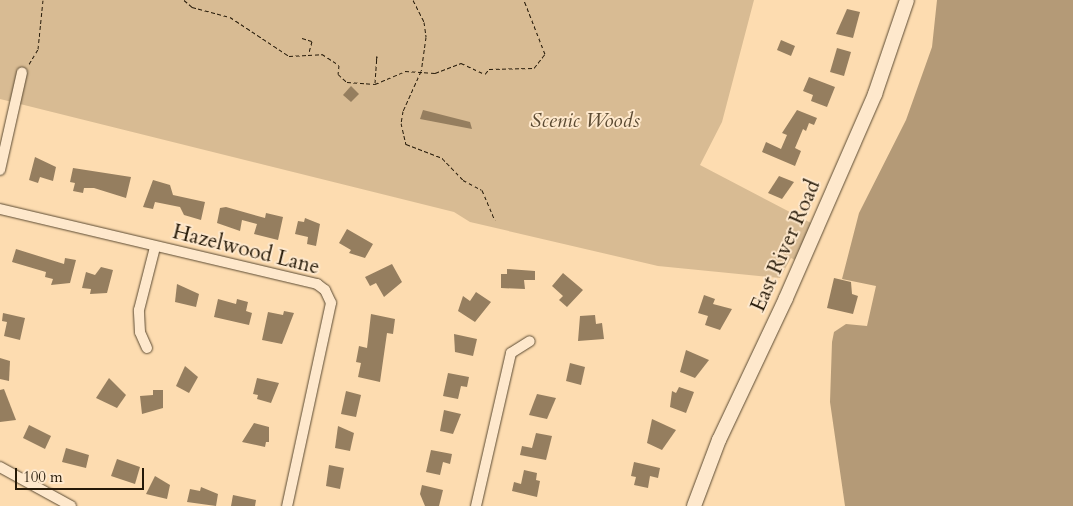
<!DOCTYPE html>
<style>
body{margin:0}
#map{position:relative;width:1073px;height:506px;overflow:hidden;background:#fddcb0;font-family:Cardo,serif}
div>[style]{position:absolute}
.green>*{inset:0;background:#d8bb93}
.water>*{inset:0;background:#b49a77}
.building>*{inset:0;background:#957e5f}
.path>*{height:1px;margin-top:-0.5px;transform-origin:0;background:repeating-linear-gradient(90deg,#251908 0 4px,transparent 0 6.5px)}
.roads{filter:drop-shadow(0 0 1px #5b4a32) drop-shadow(0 0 1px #5b4a32)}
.street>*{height:10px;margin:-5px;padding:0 5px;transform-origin:5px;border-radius:5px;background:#fee8cc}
.secondary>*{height:14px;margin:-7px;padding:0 7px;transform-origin:7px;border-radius:7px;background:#fee8cc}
span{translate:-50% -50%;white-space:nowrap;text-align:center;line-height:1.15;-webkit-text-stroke:4px #fee8cc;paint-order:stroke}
.park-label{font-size:21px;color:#5b4a32;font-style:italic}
.street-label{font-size:21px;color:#251908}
.scale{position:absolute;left:15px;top:468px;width:129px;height:22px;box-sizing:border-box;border:2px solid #251908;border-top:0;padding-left:6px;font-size:15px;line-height:18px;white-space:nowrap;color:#251908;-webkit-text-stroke:4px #fee8cc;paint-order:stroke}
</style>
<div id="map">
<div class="green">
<i style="clip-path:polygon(0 0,754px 0,722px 122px,700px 165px,811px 223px,795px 260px,791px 258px,780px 278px,658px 266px,470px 222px,454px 212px,0 99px)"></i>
</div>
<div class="water">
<i style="clip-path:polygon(937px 0,1073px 0,1073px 506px,845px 506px,830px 402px,832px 342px,834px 332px,846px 324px,867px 326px,876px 286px,842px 279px,859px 213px,906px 120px,932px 47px)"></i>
</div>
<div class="building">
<i style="clip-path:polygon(847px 9px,860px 12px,853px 38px,836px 34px)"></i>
<i style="clip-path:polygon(781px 40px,795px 46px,791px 56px,777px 50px)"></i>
<i style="clip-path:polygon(837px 48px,851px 52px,844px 76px,830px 72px)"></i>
<i style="clip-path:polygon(809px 77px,835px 87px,827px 107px,811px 101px,813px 95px,803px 91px)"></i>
<i style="clip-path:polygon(351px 86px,359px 94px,351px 102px,343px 95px)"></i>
<i style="clip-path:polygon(423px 110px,470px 122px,472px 129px,420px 119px)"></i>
<i style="clip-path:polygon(797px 110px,817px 118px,814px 125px,809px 123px,806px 131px,803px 129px,795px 148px,801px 151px,795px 166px,762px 152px,766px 142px,781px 149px,787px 135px,782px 133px)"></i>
<i style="clip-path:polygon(35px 157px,56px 167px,53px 181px,40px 177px,38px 183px,29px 180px)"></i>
<i style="clip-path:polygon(73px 168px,131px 177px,126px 198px,94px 188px,84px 188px,83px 193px,73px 191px,75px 183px,70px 182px)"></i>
<i style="clip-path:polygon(779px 176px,794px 182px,782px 199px,768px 193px)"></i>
<i style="clip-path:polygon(153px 180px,170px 185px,173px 195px,205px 202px,201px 220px,184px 215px,180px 207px,155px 202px,153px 209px,143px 207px)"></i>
<i style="clip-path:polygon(226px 207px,265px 218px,266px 213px,283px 217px,278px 240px,254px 234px,257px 224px,242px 220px,240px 231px,217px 223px,220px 208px)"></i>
<i style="clip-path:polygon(305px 218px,320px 224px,316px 246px,307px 244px,308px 237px,295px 234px,298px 221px,304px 222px)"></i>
<i style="clip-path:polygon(347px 229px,373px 244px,365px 258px,349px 253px,351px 250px,339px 243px)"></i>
<i style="clip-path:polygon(16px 249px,64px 264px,65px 258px,76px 260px,70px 283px,51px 285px,53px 279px,45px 277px,46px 272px,12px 262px)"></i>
<i style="clip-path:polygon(392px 264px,402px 282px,384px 297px,376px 283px,370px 286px,365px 277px)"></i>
<i style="clip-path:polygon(101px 267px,113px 270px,107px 293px,90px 294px,91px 289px,82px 288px,86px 272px,95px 275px)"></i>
<i style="clip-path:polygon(507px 269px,535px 271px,535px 280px,524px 280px,525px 289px,501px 288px,501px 274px,507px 274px)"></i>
<i style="clip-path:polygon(563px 273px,583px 290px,567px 307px,559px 300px,563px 296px,552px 286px)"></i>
<i style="clip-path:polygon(834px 278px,851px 282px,852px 294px,858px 296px,853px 314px,827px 308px)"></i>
<i style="clip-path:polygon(177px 284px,199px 294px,196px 307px,175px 302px)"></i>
<i style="clip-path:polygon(476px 292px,491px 302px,475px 322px,458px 311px,463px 296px,470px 301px)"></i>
<i style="clip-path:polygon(704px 295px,715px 299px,713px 304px,732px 309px,720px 330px,705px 325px,708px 316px,698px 313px)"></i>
<i style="clip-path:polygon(218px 299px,236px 304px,237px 299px,248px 302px,246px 311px,252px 313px,249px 325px,214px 317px)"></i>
<i style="clip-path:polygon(284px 311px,294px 313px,282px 344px,262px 340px,268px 312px,283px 315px)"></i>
<i style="clip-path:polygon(3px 313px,25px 318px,20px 340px,4px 336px,7px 322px,2px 321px)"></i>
<i style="clip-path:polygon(371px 314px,395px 319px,393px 334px,387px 333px,380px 382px,358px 377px,361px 363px,356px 362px,359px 346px,367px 348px)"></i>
<i style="clip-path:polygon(595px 315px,596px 324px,602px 323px,604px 339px,578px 341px,580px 316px)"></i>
<i style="clip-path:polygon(454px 334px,477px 339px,473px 356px,455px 352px)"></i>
<i style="clip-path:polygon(686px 350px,709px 360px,695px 378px,680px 372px)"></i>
<i style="clip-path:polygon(0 358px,10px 361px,9px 381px,0 379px)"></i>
<i style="clip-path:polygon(570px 363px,585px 367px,581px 385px,566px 381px)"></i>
<i style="clip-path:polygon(185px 366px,198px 377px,189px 393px,176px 386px)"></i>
<i style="clip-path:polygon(448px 373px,469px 377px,467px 387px,461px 386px,458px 399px,443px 396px)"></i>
<i style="clip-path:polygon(109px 378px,126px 395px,117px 408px,96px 398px)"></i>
<i style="clip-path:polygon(257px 378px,279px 383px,271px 403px,257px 399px,258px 395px,253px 394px)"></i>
<i style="clip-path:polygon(679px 387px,694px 392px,686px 413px,670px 407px,672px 391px,676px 393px)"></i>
<i style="clip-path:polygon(4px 389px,16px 420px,0 422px,0 390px)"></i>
<i style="clip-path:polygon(153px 390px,163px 390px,163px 408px,142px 414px,140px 396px,153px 395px)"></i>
<i style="clip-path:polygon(346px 391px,361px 395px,356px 417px,341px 414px)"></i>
<i style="clip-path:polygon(537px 394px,556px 398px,547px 419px,529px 415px)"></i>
<i style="clip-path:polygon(444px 410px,461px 414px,453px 434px,440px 431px)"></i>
<i style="clip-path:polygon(652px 419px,676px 430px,662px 450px,647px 443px)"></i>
<i style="clip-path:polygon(254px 423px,269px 427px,269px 442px,266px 442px,265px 447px,242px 442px)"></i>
<i style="clip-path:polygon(29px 425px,51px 436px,45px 449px,23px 438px)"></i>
<i style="clip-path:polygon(338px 426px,354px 433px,350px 451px,335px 448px)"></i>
<i style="clip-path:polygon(536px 433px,552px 436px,546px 460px,520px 455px,522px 446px,532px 448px)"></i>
<i style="clip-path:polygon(66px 448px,89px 455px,86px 468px,62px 462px)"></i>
<i style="clip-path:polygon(431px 450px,452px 454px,450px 464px,443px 462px,440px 475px,426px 472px)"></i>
<i style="clip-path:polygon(117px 459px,140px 467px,135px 484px,111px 476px)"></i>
<i style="clip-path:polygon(634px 462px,660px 468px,658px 478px,650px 476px,648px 488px,634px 485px,636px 477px,631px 476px)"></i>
<i style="clip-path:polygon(329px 465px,344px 468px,340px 489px,326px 486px)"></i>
<i style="clip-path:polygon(524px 470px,537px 473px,536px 480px,540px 481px,537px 497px,512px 491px,514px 482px,521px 484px)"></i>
<i style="clip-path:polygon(155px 476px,170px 485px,167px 499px,146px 494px)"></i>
<i style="clip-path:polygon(422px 485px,443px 490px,439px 506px,425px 506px,420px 494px)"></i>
<i style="clip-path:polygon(201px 487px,218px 494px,216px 506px,187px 502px,190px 489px,200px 491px)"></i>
<i style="clip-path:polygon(233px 495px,256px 500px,255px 506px,231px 506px)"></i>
</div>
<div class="path">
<i style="left:184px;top:0;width:11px;rotate:41deg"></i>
<i style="left:192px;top:7px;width:39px;rotate:15deg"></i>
<i style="left:230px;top:17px;width:71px;rotate:33.5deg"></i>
<i style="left:289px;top:56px;width:33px;rotate:-3deg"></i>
<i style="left:322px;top:54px;width:20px;rotate:33deg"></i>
<i style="left:339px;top:65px;width:9px;rotate:96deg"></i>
<i style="left:338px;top:74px;width:12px;rotate:42deg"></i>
<i style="left:347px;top:82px;width:28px;rotate:4deg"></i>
<i style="left:375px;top:84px;width:33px;rotate:-23deg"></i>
<i style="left:405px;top:71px;width:30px;rotate:4deg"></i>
<i style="left:435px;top:73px;width:28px;rotate:-21deg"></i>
<i style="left:461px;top:63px;width:26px;rotate:25deg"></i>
<i style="left:485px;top:74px;width:6px;rotate:-51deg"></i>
<i style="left:489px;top:69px;width:45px;rotate:-1.3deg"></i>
<i style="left:534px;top:68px;width:18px;rotate:-52deg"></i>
<i style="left:545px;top:54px;width:58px;rotate:-111.3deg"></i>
<i style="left:413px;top:0;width:25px;rotate:63deg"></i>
<i style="left:424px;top:22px;width:15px;rotate:82deg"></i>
<i style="left:426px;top:37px;width:34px;rotate:98deg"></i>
<i style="left:421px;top:71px;width:44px;rotate:114.2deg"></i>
<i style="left:403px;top:111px;width:12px;rotate:99deg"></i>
<i style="left:401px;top:123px;width:22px;rotate:77deg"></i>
<i style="left:406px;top:144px;width:39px;rotate:21deg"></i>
<i style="left:442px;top:158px;width:30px;rotate:46deg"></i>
<i style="left:463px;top:180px;width:21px;rotate:28deg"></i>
<i style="left:482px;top:190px;width:33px;rotate:67deg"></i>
<i style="left:302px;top:38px;width:10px;rotate:17deg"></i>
<i style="left:312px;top:41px;width:11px;rotate:105deg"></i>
<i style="left:29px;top:64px;width:17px;rotate:-59deg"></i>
<i style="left:38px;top:49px;width:49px;rotate:-84.2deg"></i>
<i style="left:375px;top:83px;width:27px;rotate:-86deg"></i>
<i style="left:377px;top:56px;width:6px;rotate:99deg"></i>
</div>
<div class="roads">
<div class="street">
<i style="left:0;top:170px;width:100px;rotate:-77.3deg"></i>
<i style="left:0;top:209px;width:326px;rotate:13.3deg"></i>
<i style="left:317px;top:284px;width:10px;rotate:37deg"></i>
<i style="left:325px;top:290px;width:14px;rotate:65deg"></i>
<i style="left:331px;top:303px;width:208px;rotate:102.2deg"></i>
<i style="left:147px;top:348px;width:17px;rotate:-114deg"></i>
<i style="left:140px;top:332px;width:22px;rotate:-93deg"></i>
<i style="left:139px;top:310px;width:65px;rotate:-75.7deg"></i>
<i style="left:0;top:467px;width:81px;rotate:28.8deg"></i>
<i style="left:476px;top:506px;width:157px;rotate:-77.1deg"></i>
<i style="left:511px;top:353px;width:22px;rotate:-32deg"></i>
</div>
<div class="secondary">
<i style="left:694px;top:506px;width:71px;rotate:-69.3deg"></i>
<i style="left:719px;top:440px;width:157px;rotate:-64.7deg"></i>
<i style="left:786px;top:298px;width:223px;rotate:-66.4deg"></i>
<i style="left:875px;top:94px;width:99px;rotate:-71.2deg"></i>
</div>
</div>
<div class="park-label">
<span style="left:585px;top:121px">Scenic Woods</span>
</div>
<div class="street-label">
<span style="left:786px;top:246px;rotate:-66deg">East River Road</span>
<span style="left:246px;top:250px;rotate:14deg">Hazelwood Lane</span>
</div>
<div class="scale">100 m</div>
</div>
